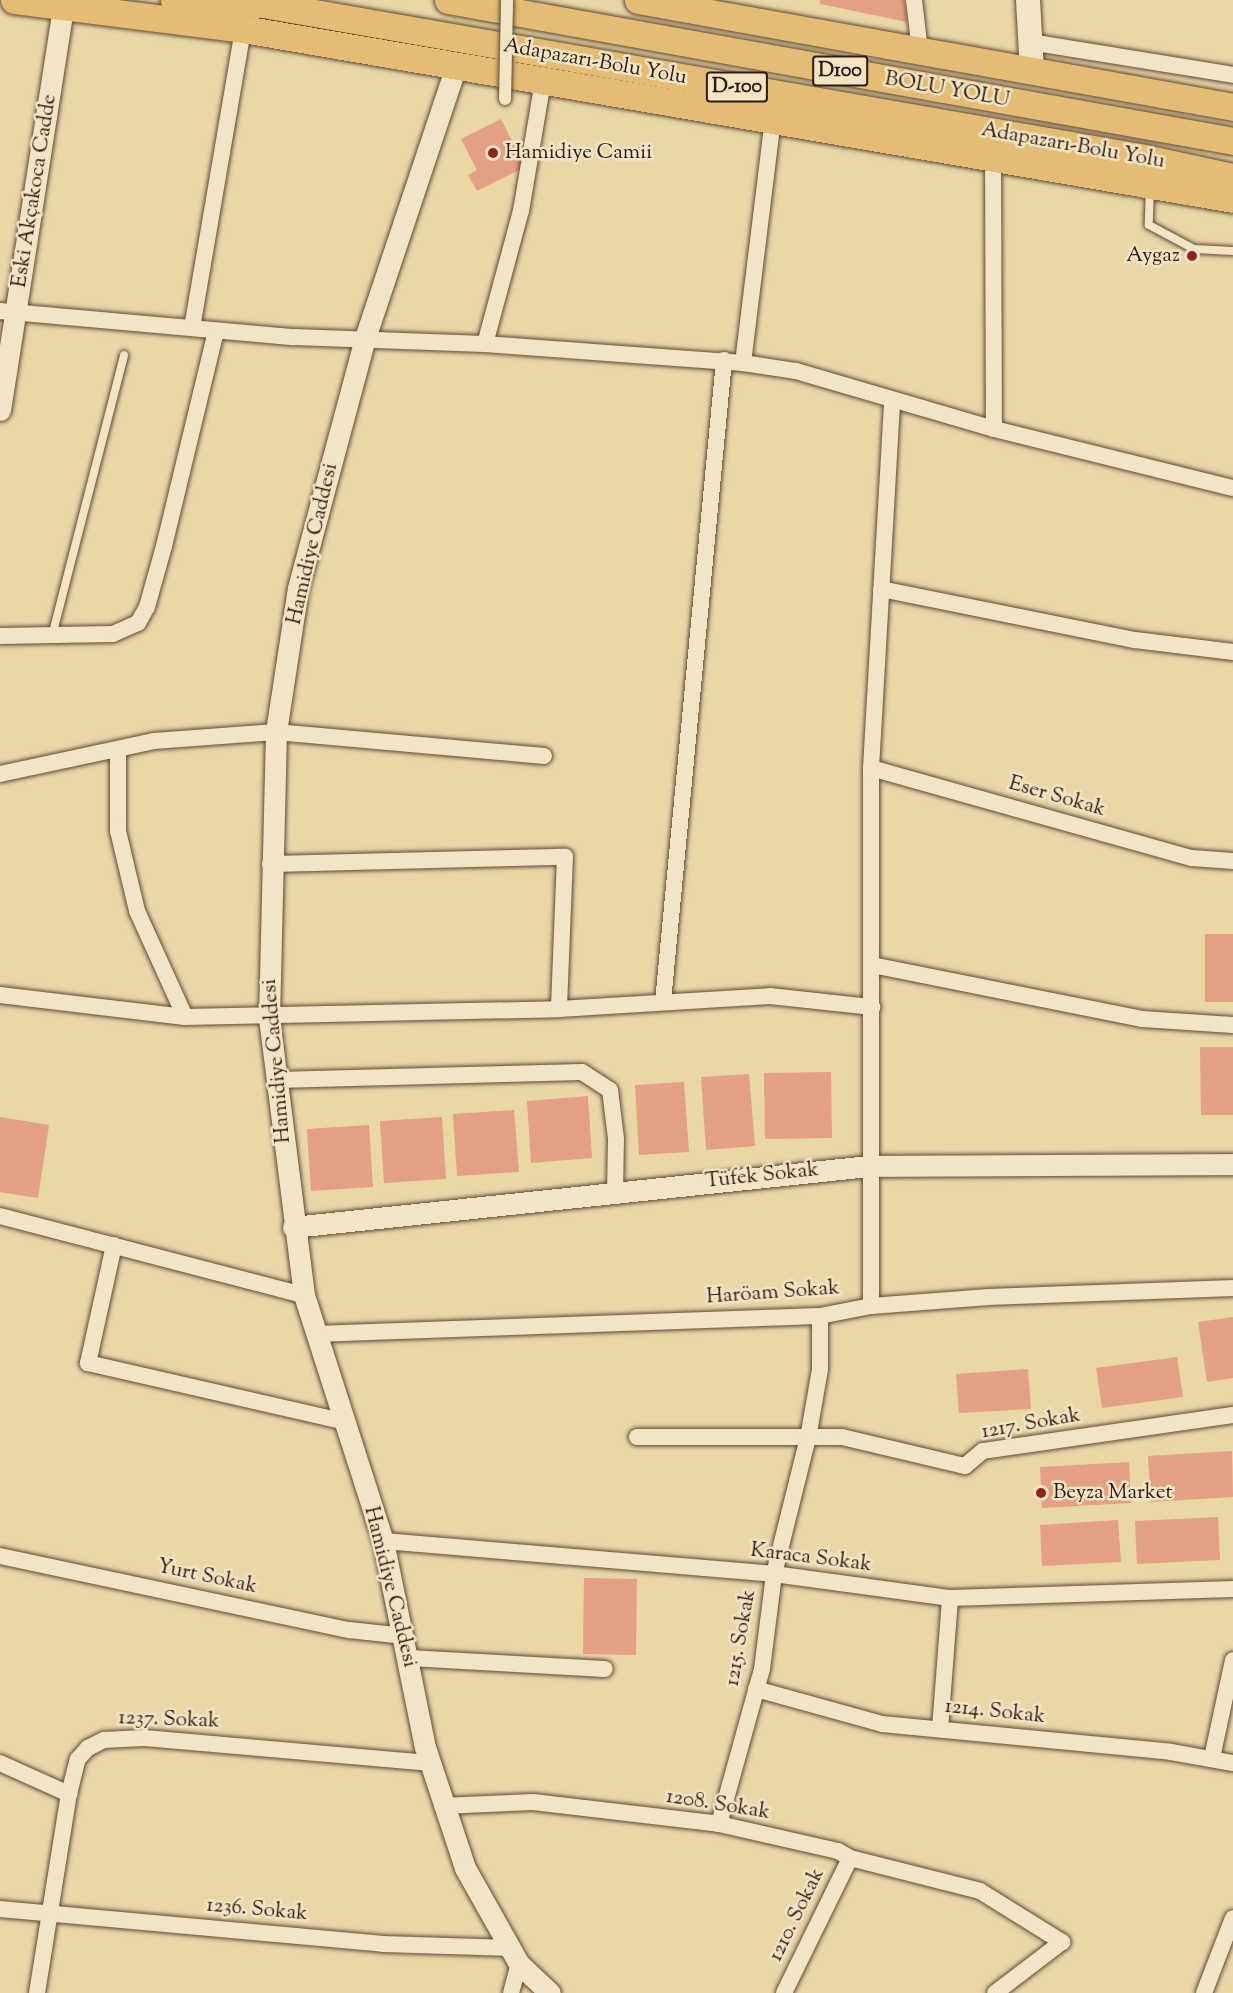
<!DOCTYPE html>
<meta charset="utf-8">
<style>
body{margin:0}
#map{position:relative;width:1233px;height:1993px;overflow:hidden;background:#e9d7a8;font-family:"Sorts Mill Goudy",serif}
div>[style]{position:absolute}
.building>*{inset:0;background:#e59f82}
.roads{filter:drop-shadow(0 0 2px #5f4834) drop-shadow(0 0 2px #5f4834)}
.service>*{height:8px;margin:-4px;padding:0 4px;transform-origin:4px;border-radius:4px;background:#f1e5c6}
.minor>*{height:16px;margin:-8px;padding:0 8px;transform-origin:8px;border-radius:8px;background:#f1e5c6}
.tertiary>*{height:21px;margin:-10.5px;padding:0 10.5px;transform-origin:10.5px;border-radius:10.5px;background:#f1e5c6}
.secondary>*{height:24px;margin:-12px;padding:0 12px;transform-origin:12px;border-radius:12px;background:#f1e5c6}
.trunk>*{height:27px;margin:-13.5px;padding:0 13.5px;transform-origin:13.5px;border-radius:13.5px;background:#e4bc74}
.bridges{filter:drop-shadow(0 0 2px #5f4834) drop-shadow(0 0 2px #5f4834)}
.pedestrian-bridge>*{height:12px;margin:-6px;padding:0 6px;transform-origin:6px;border-radius:6px;background:#f1e5c6}
.dots>*{width:16px;height:16px;translate:-50% -50%;box-sizing:border-box;border:3px solid #f1e5c6;border-radius:50%}
span{translate:-50% -50%;white-space:nowrap;text-align:center;line-height:1.15;-webkit-text-stroke:5px #f1e5c6;paint-order:stroke}
.shield-label span{padding:2px 4px;background:#f1e5c6;border:2px solid;border-radius:4px;-webkit-text-stroke-width:0}
.shield-label{font-size:20px;color:#31180e;font-weight:700}
.street-label{font-size:21px;color:#31180e}
.poi-label{font-size:21px;color:#31180e}
.left{translate:0 -50%;text-align:left}
.right{translate:-100% -50%;text-align:right}
</style>
<div id="map">
<div class="building">
<i style="clip-path:polygon(820px 0,904px 0,907px 22px,820px 4px)"></i>
<i style="clip-path:polygon(501px 119px,525px 167px,477px 191px,468px 175px,477px 170px,461px 139px)"></i>
<i style="clip-path:polygon(1205px 934px,1233px 934px,1233px 1002px,1205px 1002px)"></i>
<i style="clip-path:polygon(1200px 1047px,1233px 1047px,1233px 1115px,1201px 1115px)"></i>
<i style="clip-path:polygon(831px 1072px,832px 1138px,765px 1139px,764px 1073px)"></i>
<i style="clip-path:polygon(749px 1074px,755px 1146px,706px 1150px,701px 1077px)"></i>
<i style="clip-path:polygon(684px 1082px,689px 1152px,639px 1155px,635px 1085px)"></i>
<i style="clip-path:polygon(588px 1096px,592px 1158px,531px 1163px,527px 1101px)"></i>
<i style="clip-path:polygon(514px 1110px,519px 1172px,457px 1176px,453px 1114px)"></i>
<i style="clip-path:polygon(0 1117px,49px 1125px,38px 1198px,0 1192px)"></i>
<i style="clip-path:polygon(442px 1117px,446px 1179px,384px 1183px,380px 1121px)"></i>
<i style="clip-path:polygon(369px 1125px,373px 1187px,311px 1191px,307px 1129px)"></i>
<i style="clip-path:polygon(1233px 1317px,1233px 1378px,1207px 1382px,1198px 1322px)"></i>
<i style="clip-path:polygon(1177px 1357px,1183px 1397px,1102px 1408px,1096px 1368px)"></i>
<i style="clip-path:polygon(1028px 1369px,1031px 1409px,959px 1413px,956px 1374px)"></i>
<i style="clip-path:polygon(1232px 1451px,1233px 1497px,1151px 1502px,1148px 1456px)"></i>
<i style="clip-path:polygon(1129px 1462px,1131px 1503px,1042px 1508px,1040px 1467px)"></i>
<i style="clip-path:polygon(1218px 1517px,1220px 1560px,1137px 1564px,1135px 1521px)"></i>
<i style="clip-path:polygon(1118px 1520px,1121px 1562px,1042px 1566px,1040px 1525px)"></i>
<i style="clip-path:polygon(584px 1578px,637px 1579px,636px 1655px,583px 1654px)"></i>
</div>
<div class="roads">
<div class="service">
<i style="left:1150px;top:187px;width:38px;rotate:92deg"></i>
<i style="left:1149px;top:225px;width:51px;rotate:28.1deg"></i>
<i style="left:1194px;top:249px;width:39px;rotate:3deg"></i>
<i style="left:52px;top:636px;width:290px;rotate:-75.6deg"></i>
</div>
<div class="minor">
<i style="left:914px;top:0;width:51px;rotate:83.3deg"></i>
<i style="left:1030px;top:42px;width:206px;rotate:9.2deg"></i>
<i style="left:993px;top:156px;width:273px;rotate:89.8deg"></i>
<i style="left:0;top:311px;width:295px;rotate:5.1deg"></i>
<i style="left:294px;top:337px;width:191px;rotate:2.1deg"></i>
<i style="left:485px;top:344px;width:259px;rotate:4.2deg"></i>
<i style="left:743px;top:363px;width:54px;rotate:8.6deg"></i>
<i style="left:796px;top:371px;width:206px;rotate:16.3deg"></i>
<i style="left:994px;top:429px;width:246px;rotate:13.9deg"></i>
<i style="left:192px;top:328px;width:303px;rotate:-80.3deg"></i>
<i style="left:485px;top:344px;width:138px;rotate:-74.9deg"></i>
<i style="left:521px;top:211px;width:132px;rotate:-80.4deg"></i>
<i style="left:743px;top:363px;width:247px;rotate:-83deg"></i>
<i style="left:881px;top:589px;width:259px;rotate:11.4deg"></i>
<i style="left:1135px;top:640px;width:99px;rotate:7deg"></i>
<i style="left:0;top:636px;width:113px;rotate:-1deg"></i>
<i style="left:113px;top:634px;width:27px;rotate:-24deg"></i>
<i style="left:138px;top:623px;width:18px;rotate:-61deg"></i>
<i style="left:147px;top:607px;width:63px;rotate:-74.4deg"></i>
<i style="left:164px;top:546px;width:221px;rotate:-76.4deg"></i>
<i style="left:118px;top:751px;width:80px;rotate:90deg"></i>
<i style="left:118px;top:831px;width:82px;rotate:76.6deg"></i>
<i style="left:137px;top:911px;width:116px;rotate:65.6deg"></i>
<i style="left:871px;top:768px;width:333px;rotate:15.7deg"></i>
<i style="left:1192px;top:858px;width:41px;rotate:4.2deg"></i>
<i style="left:0;top:774px;width:157px;rotate:-12.1deg"></i>
<i style="left:154px;top:741px;width:122px;rotate:-4.2deg"></i>
<i style="left:276px;top:732px;width:269px;rotate:5.1deg"></i>
<i style="left:270px;top:864px;width:295px;rotate:-1.4deg"></i>
<i style="left:565px;top:857px;width:152px;rotate:92.3deg"></i>
<i style="left:872px;top:965px;width:275px;rotate:11.3deg"></i>
<i style="left:1142px;top:1019px;width:91px;rotate:3.8deg"></i>
<i style="left:0;top:995px;width:186px;rotate:6.8deg"></i>
<i style="left:185px;top:1017px;width:374px;rotate:-1.2deg"></i>
<i style="left:559px;top:1009px;width:211px;rotate:-3.5deg"></i>
<i style="left:770px;top:996px;width:103px;rotate:6.2deg"></i>
<i style="left:663px;top:1002px;width:645px;rotate:-84.57deg"></i>
<i style="left:276px;top:1080px;width:306px;rotate:-1.5deg"></i>
<i style="left:582px;top:1072px;width:33px;rotate:33deg"></i>
<i style="left:610px;top:1090px;width:49px;rotate:83deg"></i>
<i style="left:616px;top:1139px;width:52px;rotate:91.1deg"></i>
<i style="left:0;top:1216px;width:314px;rotate:14.6deg"></i>
<i style="left:114px;top:1245px;width:121px;rotate:102.4deg"></i>
<i style="left:88px;top:1363px;width:261px;rotate:12.9deg"></i>
<i style="left:871px;top:1306px;width:538px;rotate:-90deg"></i>
<i style="left:871px;top:768px;width:368px;rotate:-86.7deg"></i>
<i style="left:315px;top:1334px;width:505px;rotate:-2.04deg"></i>
<i style="left:820px;top:1316px;width:52px;rotate:-11.1deg"></i>
<i style="left:871px;top:1306px;width:118px;rotate:-4.4deg"></i>
<i style="left:989px;top:1297px;width:244px;rotate:-2.1deg"></i>
<i style="left:637px;top:1437px;width:205px"></i>
<i style="left:842px;top:1437px;width:126px;rotate:13.3deg"></i>
<i style="left:965px;top:1466px;width:23px;rotate:-40deg"></i>
<i style="left:983px;top:1451px;width:253px;rotate:-8.2deg"></i>
<i style="left:383px;top:1541px;width:392px;rotate:4.8deg"></i>
<i style="left:774px;top:1574px;width:178px;rotate:7.8deg"></i>
<i style="left:950px;top:1598px;width:283px;rotate:-1.8deg"></i>
<i style="left:0;top:1556px;width:357px;rotate:12deg"></i>
<i style="left:349px;top:1630px;width:56px;rotate:6.1deg"></i>
<i style="left:409px;top:1658px;width:196px;rotate:3.2deg"></i>
<i style="left:756px;top:1689px;width:131px;rotate:15.5deg"></i>
<i style="left:882px;top:1724px;width:290px;rotate:5.5deg"></i>
<i style="left:1171px;top:1752px;width:63px;rotate:10.1deg"></i>
<i style="left:940px;top:1729px;width:131px;rotate:-85.6deg"></i>
<i style="left:1212px;top:1758px;width:100px;rotate:-77.9deg"></i>
<i style="left:0;top:1763px;width:76px;rotate:24.2deg"></i>
<i style="left:442px;top:1806px;width:91px;rotate:-2.5deg"></i>
<i style="left:533px;top:1802px;width:187px;rotate:6.7deg"></i>
<i style="left:719px;top:1824px;width:122px;rotate:12.8deg"></i>
<i style="left:838px;top:1851px;width:14px;rotate:30deg"></i>
<i style="left:850px;top:1858px;width:134px;rotate:14.2deg"></i>
<i style="left:980px;top:1891px;width:97px;rotate:31.9deg"></i>
<i style="left:1062px;top:1942px;width:84px;rotate:142.7deg"></i>
<i style="left:719px;top:1824px;width:161px;rotate:-74.5deg"></i>
<i style="left:762px;top:1669px;width:96px;rotate:-82.8deg"></i>
<i style="left:774px;top:1574px;width:140px;rotate:-76deg"></i>
<i style="left:808px;top:1438px;width:70px;rotate:-80.1deg"></i>
<i style="left:820px;top:1369px;width:53px;rotate:-90deg"></i>
<i style="left:0;top:1909px;width:385px;rotate:5.2deg"></i>
<i style="left:383px;top:1944px;width:127px;rotate:1.8deg"></i>
<i style="left:37px;top:1993px;width:202px;rotate:-80.9deg"></i>
<i style="left:69px;top:1794px;width:36px;rotate:-76deg"></i>
<i style="left:78px;top:1759px;width:15px;rotate:-48deg"></i>
<i style="left:88px;top:1748px;width:18px;rotate:-27deg"></i>
<i style="left:104px;top:1740px;width:40px;rotate:-2.9deg"></i>
<i style="left:144px;top:1738px;width:286px;rotate:5deg"></i>
<i style="left:511px;top:1993px;width:30px;rotate:-75deg"></i>
<i style="left:784px;top:1993px;width:150px;rotate:-63.9deg"></i>
<i style="left:1204px;top:1993px;width:80px;rotate:-68.9deg"></i>
</div>
<div class="tertiary">
<i style="left:456px;top:66px;width:287px;rotate:108.5deg"></i>
<i style="left:365px;top:338px;width:259px;rotate:105deg"></i>
<i style="left:298px;top:588px;width:146px;rotate:98.7deg"></i>
<i style="left:276px;top:732px;width:286px;rotate:91.4deg"></i>
<i style="left:269px;top:1018px;width:279px;rotate:82.8deg"></i>
<i style="left:304px;top:1295px;width:258px;rotate:72.2deg"></i>
<i style="left:383px;top:1541px;width:210px;rotate:78.5deg"></i>
<i style="left:425px;top:1747px;width:127px;rotate:71.7deg"></i>
<i style="left:465px;top:1868px;width:110px;rotate:60.6deg"></i>
<i style="left:519px;top:1964px;width:42px;rotate:43.1deg"></i>
<i style="left:0;top:410px;width:407px;rotate:-81.1deg"></i>
<i style="left:293px;top:1227px;width:579px;rotate:-6.05deg"></i>
<i style="left:869px;top:1166px;width:364px;rotate:-0.3deg"></i>
</div>
<div class="secondary">
<i style="left:1028px;top:0;width:72px;rotate:86.8deg"></i>
</div>
<div class="trunk">
<i style="left:14px;top:0;width:231px;rotate:7.2deg"></i>
<i style="left:243px;top:29px;width:1004px;rotate:9.74deg"></i>
<i style="left:174px;top:0;width:83px;rotate:2.8deg"></i>
<i style="left:240px;top:0;width:919px;rotate:9.9deg"></i>
<i style="left:1145px;top:158px;width:90px;rotate:12.2deg"></i>
<i style="left:448px;top:0;width:798px;rotate:10.18deg"></i>
<i style="left:638px;top:0;width:605px;rotate:10.19deg"></i>
</div>
</div>
<div class="bridges">
<div class="pedestrian-bridge">
<i style="left:505px;top:99px;width:99px;rotate:-88.8deg"></i>
</div>
</div>
<div class="dots">
<i style="left:493px;top:153px;background:#8f2418"></i>
<i style="left:1192px;top:256px;background:#8f2418"></i>
<i style="left:1041px;top:1493px;background:#8f2418"></i>
</div>
<div class="shield-label">
<span style="left:840px;top:71px">D100</span>
<span style="left:737px;top:87px">D-100</span>
</div>
<div class="street-label">
<span style="left:595px;top:62px;rotate:10deg">Adapazarı-Bolu Yolu</span>
<span style="left:947px;top:90px;rotate:10deg">BOLU YOLU</span>
<span style="left:1073px;top:146px;rotate:10deg">Adapazarı-Bolu Yolu</span>
<span style="left:35px;top:191px;rotate:-81deg">Eski Akçakoca Cadde</span>
<span style="left:313px;top:544px;rotate:-77deg">Hamidiye Caddesi</span>
<span style="left:1057px;top:797px;rotate:16deg">Eser Sokak</span>
<span style="left:277px;top:1061px;rotate:-95deg">Hamidiye Caddesi</span>
<span style="left:762px;top:1176px;rotate:-6deg">Tüfek Sokak</span>
<span style="left:773px;top:1293px;rotate:-4deg">Haröam Sokak</span>
<span style="left:1031px;top:1424px;rotate:-10deg">1217. Sokak</span>
<span style="left:811px;top:1558px;rotate:7deg">Karaca Sokak</span>
<span style="left:207px;top:1577px;rotate:12deg">Yurt Sokak</span>
<span style="left:390px;top:1587px;rotate:76deg">Hamidiye Caddesi</span>
<span style="left:741px;top:1638px;rotate:-80deg">1215. Sokak</span>
<span style="left:995px;top:1712px;rotate:6deg">1214. Sokak</span>
<span style="left:169px;top:1720px;rotate:2deg">1237. Sokak</span>
<span style="left:718px;top:1805px;rotate:9deg">1208. Sokak</span>
<span style="left:257px;top:1910px;rotate:5deg">1236. Sokak</span>
<span style="left:797px;top:1915px;rotate:-64deg">1210. Sokak</span>
</div>
<div class="poi-label">
<span class="left" style="left:505px;top:153px">Hamidiye Camii</span>
<span class="right" style="left:1180px;top:256px">Aygaz</span>
<span class="left" style="left:1053px;top:1493px">Beyza Market</span>
</div>
</div>
